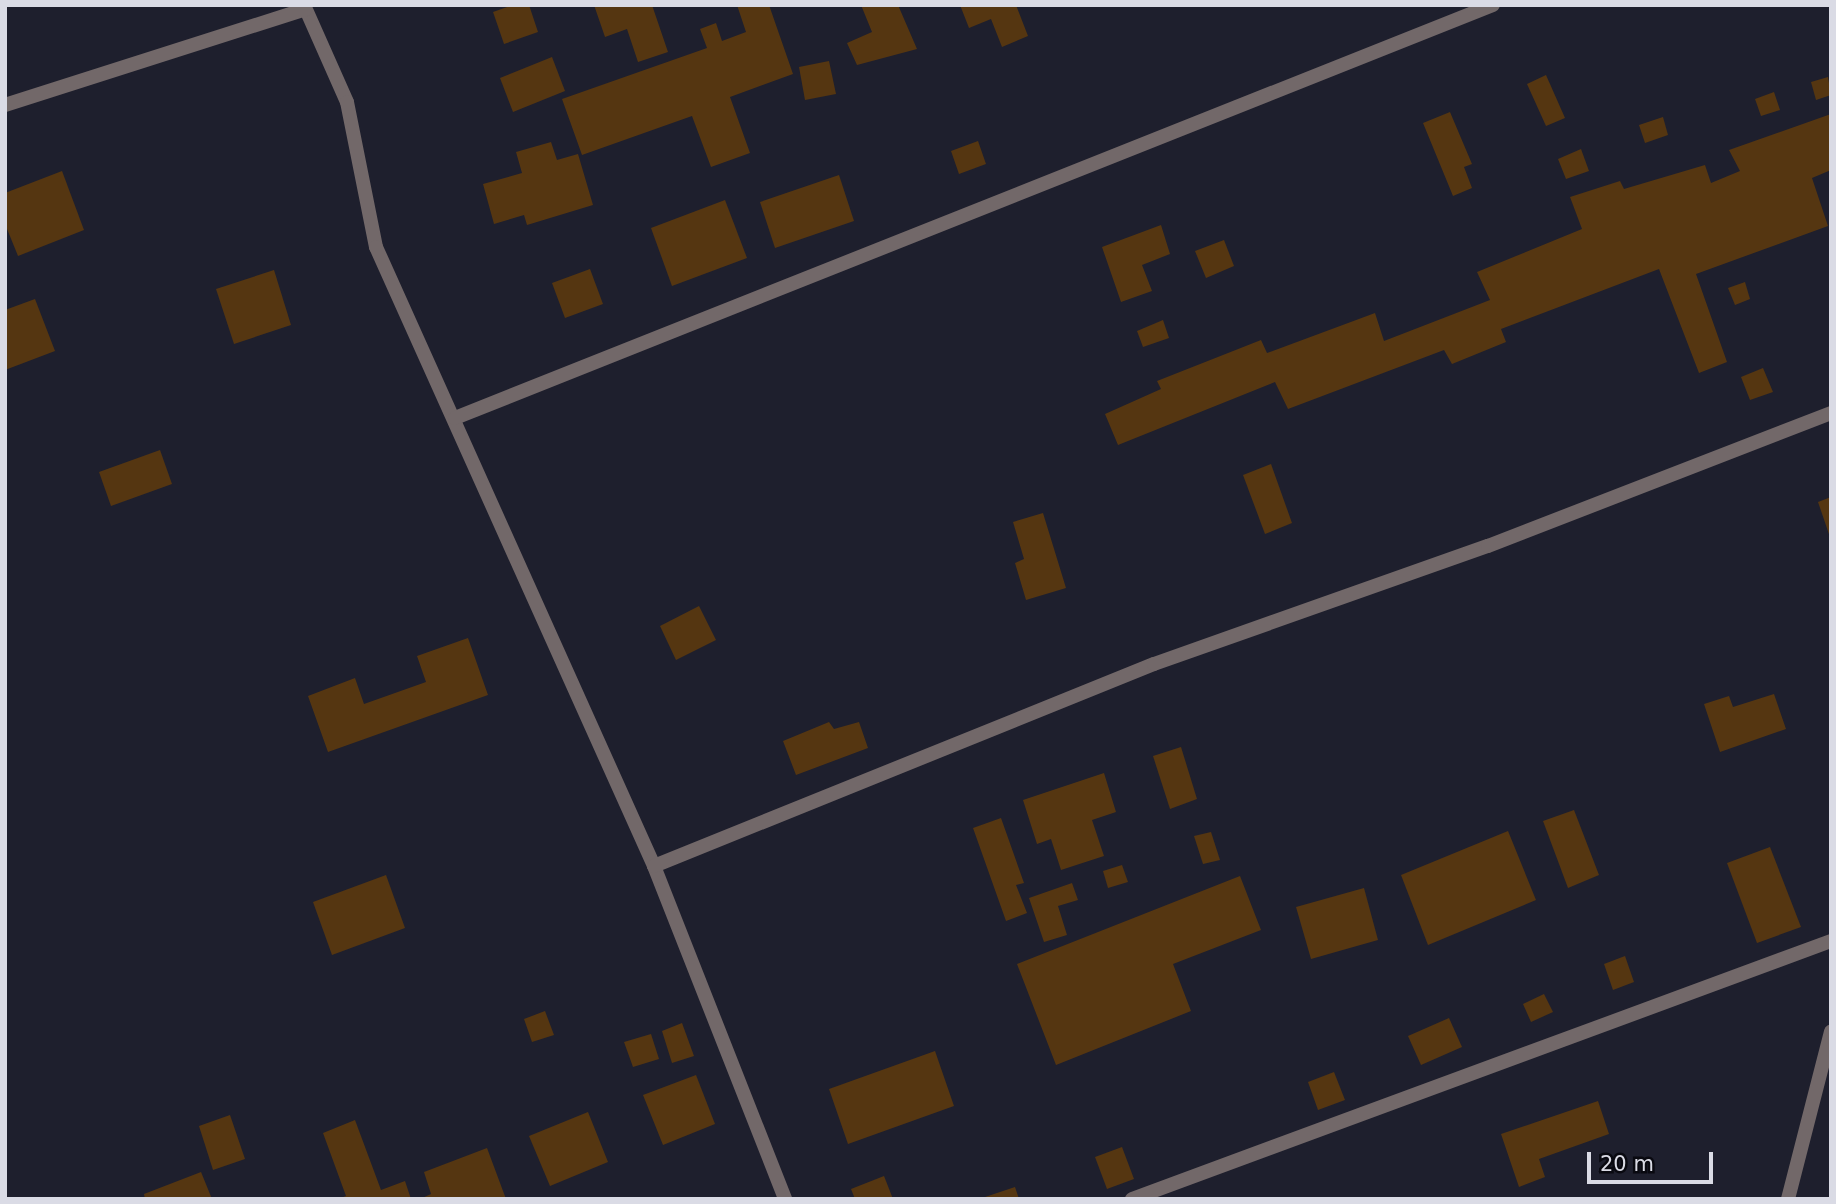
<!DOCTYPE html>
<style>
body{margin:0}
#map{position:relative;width:1836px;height:1204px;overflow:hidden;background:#1e1f2d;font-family:"DejaVu Sans",sans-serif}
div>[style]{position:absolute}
.building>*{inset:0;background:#553611}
.street>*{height:14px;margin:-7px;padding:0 7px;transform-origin:7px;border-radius:7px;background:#726869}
span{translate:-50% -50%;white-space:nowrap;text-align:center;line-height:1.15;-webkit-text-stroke:7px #090910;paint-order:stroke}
.frame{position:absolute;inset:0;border:7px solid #dadbe5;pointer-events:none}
.scale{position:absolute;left:1587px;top:1152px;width:126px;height:32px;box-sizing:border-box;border:4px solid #dadbe5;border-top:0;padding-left:9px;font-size:21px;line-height:24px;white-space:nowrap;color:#dadbe5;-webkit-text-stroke:5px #090910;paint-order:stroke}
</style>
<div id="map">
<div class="building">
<i style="clip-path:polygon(513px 5px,529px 5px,538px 32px,504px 44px,493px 12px)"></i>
<i style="clip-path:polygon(594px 5px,652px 5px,668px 52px,638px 62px,627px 29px,605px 37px)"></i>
<i style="clip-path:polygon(737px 5px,769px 5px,793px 74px,730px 97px,750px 153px,711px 167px,692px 116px,582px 155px,562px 99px,707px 48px,700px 29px,716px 23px,722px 41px,746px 32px)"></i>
<i style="clip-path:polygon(861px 5px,898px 5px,917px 49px,857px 65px,847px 43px,872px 32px)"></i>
<i style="clip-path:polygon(960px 5px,1016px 5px,1028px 36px,1002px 47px,991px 19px,969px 28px)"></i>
<i style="clip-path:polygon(552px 57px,565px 91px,513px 112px,500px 78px)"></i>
<i style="clip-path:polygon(829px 61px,836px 94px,805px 100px,799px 67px)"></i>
<i style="clip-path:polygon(1546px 75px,1565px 118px,1546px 126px,1527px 84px)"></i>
<i style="clip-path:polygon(1828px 77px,1831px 95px,1816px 100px,1811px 82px)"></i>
<i style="clip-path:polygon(1774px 92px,1780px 110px,1761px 116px,1755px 99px)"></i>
<i style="clip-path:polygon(1450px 112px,1472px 164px,1464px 167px,1472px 188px,1453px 196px,1423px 123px)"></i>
<i style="clip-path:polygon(1831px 114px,1831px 170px,1812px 178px,1828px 226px,1696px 274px,1727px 362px,1699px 373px,1659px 269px,1501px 329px,1506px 342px,1452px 364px,1444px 350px,1288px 409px,1275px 382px,1118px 445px,1105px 414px,1161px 389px,1157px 381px,1261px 340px,1267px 353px,1375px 313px,1384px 341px,1490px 300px,1477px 272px,1582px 229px,1570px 197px,1620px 181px,1624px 189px,1705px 165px,1711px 183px,1740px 171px,1729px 150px)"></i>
<i style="clip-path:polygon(1663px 117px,1668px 135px,1645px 143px,1639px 125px)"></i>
<i style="clip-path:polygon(978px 141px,986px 164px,959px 174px,951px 151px)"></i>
<i style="clip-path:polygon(551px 142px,557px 160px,578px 154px,593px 205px,527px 225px,524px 215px,494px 224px,483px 184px,522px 173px,516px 152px)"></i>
<i style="clip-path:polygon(1581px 149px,1589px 171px,1566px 179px,1558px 159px)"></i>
<i style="clip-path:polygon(62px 171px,84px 230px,18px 256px,5px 224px,5px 193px)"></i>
<i style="clip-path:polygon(839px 175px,854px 221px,775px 248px,760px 202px)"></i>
<i style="clip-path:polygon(725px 200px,747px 258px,672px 286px,651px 228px)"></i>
<i style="clip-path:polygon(1161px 225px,1170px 254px,1142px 265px,1152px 291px,1121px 302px,1102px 247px)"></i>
<i style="clip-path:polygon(1224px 240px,1234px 266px,1206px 278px,1195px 251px)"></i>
<i style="clip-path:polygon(590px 269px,603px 304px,565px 318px,552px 283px)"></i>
<i style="clip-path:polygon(274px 270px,291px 325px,234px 344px,216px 289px)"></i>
<i style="clip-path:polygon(1745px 282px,1750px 299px,1735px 305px,1728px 288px)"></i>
<i style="clip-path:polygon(35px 299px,55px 351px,5px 370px,5px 310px)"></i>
<i style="clip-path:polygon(1163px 320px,1169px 338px,1143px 347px,1137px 331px)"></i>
<i style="clip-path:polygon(1763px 368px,1773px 392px,1750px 400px,1741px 377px)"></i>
<i style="clip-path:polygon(160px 450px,172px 484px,111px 506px,99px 472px)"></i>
<i style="clip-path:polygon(1271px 464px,1292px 523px,1265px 534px,1243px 475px)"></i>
<i style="clip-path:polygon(1831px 497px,1831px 537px,1830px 537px,1818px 502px)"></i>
<i style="clip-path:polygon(1043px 513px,1066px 588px,1026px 600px,1015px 563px,1024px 559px,1013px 522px)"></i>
<i style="clip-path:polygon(699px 606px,716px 640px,676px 660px,660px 626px)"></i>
<i style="clip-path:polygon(468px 638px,488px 695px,328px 752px,308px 696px,355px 678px,364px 704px,426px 682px,417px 656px)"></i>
<i style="clip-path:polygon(1774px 694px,1786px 729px,1720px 752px,1704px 704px,1729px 696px,1733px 707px)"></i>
<i style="clip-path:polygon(829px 722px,834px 729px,859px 722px,868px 748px,796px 775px,783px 741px)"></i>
<i style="clip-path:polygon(1181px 747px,1197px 799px,1170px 809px,1153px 756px)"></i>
<i style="clip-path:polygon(1104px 773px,1116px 812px,1092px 820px,1104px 856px,1061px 870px,1051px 839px,1037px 844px,1023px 800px)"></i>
<i style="clip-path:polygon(1574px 810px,1599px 875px,1568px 888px,1543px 821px)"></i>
<i style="clip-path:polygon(1001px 818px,1024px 883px,1016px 885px,1027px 913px,1006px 921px,973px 828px)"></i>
<i style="clip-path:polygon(1508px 831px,1536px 900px,1428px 945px,1401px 875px)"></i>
<i style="clip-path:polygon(1211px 832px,1220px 860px,1203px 864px,1194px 836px)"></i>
<i style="clip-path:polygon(1770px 847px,1801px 927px,1757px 943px,1727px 863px)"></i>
<i style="clip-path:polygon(1122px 865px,1128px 882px,1108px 888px,1103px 871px)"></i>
<i style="clip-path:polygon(386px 875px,405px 928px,332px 955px,313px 902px)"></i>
<i style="clip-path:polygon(1240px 876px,1261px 930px,1173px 964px,1191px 1011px,1056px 1065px,1017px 964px)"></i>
<i style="clip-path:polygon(1072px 883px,1078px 900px,1058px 906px,1067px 935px,1044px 942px,1029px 898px)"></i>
<i style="clip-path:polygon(1364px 888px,1378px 940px,1311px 959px,1296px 907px)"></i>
<i style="clip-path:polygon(1625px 956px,1634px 982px,1613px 990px,1604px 964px)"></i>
<i style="clip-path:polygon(1544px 994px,1553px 1012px,1531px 1022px,1523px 1004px)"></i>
<i style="clip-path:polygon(545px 1011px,554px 1035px,532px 1042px,524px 1019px)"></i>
<i style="clip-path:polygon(1449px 1018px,1462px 1047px,1421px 1065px,1408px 1036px)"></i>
<i style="clip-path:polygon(682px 1023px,694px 1056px,672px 1063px,662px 1031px)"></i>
<i style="clip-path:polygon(651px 1034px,659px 1059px,633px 1067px,624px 1042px)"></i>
<i style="clip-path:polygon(935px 1051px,954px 1106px,848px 1144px,829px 1089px)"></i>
<i style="clip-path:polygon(1334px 1072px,1345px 1100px,1318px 1110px,1308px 1082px)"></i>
<i style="clip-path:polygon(696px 1075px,715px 1124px,663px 1145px,643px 1095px)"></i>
<i style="clip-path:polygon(1598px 1101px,1609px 1134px,1539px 1159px,1545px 1177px,1519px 1187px,1501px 1134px)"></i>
<i style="clip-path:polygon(588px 1112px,608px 1162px,550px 1186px,529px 1136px)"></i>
<i style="clip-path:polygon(230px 1115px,245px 1159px,213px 1170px,199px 1126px)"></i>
<i style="clip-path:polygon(355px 1120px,381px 1190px,405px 1181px,411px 1199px,338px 1199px,346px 1196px,323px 1133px)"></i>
<i style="clip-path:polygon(1122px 1147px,1134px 1179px,1107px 1189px,1095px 1157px)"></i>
<i style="clip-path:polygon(487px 1148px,506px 1199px,420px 1199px,431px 1194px,424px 1172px)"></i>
<i style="clip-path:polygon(201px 1172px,212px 1199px,145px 1199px,144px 1194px)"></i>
<i style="clip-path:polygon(884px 1176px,893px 1199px,855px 1199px,851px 1189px)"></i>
<i style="clip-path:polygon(1015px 1187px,1019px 1199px,982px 1199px,982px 1198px)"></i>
</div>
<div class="street">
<i style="left:304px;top:5px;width:106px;rotate:66.1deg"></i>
<i style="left:347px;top:102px;width:148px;rotate:78.7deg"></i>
<i style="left:376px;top:247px;width:679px;rotate:65.81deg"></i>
<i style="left:654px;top:866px;width:358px;rotate:68.5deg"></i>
<i style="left:5px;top:105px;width:315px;rotate:-17.7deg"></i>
<i style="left:455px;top:418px;width:1117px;rotate:-21.7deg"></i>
<i style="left:654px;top:866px;width:539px;rotate:-22deg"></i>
<i style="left:1154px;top:664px;width:354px;rotate:-19.5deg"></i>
<i style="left:1488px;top:546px;width:368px;rotate:-21.2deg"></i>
<i style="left:1132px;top:1199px;width:745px;rotate:-20.26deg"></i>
<i style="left:1788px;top:1199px;width:173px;rotate:-75.6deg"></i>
</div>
<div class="frame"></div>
<div class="scale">20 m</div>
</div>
